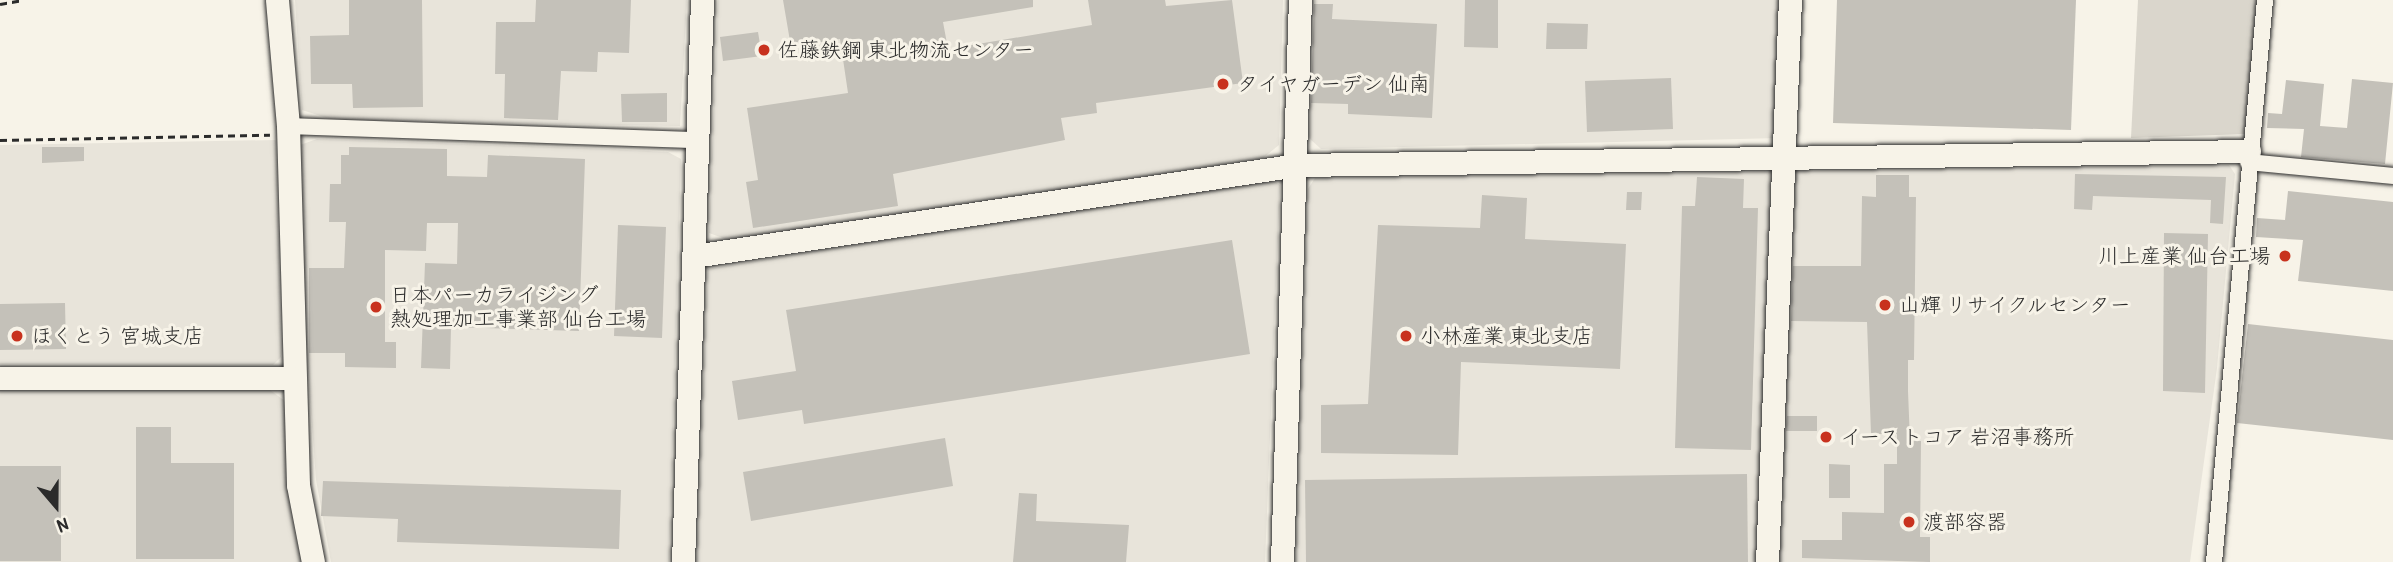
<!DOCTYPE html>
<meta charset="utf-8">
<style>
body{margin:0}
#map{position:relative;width:2393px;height:562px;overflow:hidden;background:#f7f3e8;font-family:"Patrick Hand","Klee One",sans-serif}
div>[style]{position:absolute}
.built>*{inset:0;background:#e8e4da}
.green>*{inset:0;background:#dad6cc}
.building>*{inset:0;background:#c4c1b9}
.path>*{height:2.5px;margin-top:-1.25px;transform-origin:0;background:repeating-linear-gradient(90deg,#2b2b2b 0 7px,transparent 0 12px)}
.roads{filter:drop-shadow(0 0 2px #2b2b2b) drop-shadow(0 0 2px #2b2b2b)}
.street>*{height:16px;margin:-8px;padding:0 8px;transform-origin:8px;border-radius:8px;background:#f7f3e8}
.secondary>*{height:23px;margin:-11.5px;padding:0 11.5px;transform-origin:11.5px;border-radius:11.5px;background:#f7f3e8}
.dots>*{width:19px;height:19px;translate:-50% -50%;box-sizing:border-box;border:4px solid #f7f3e8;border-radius:50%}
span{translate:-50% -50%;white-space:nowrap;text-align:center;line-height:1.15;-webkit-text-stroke:6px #f7f3e8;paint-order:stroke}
.poi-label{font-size:21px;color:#2b2b2b}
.left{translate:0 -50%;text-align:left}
.right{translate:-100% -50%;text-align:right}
.north{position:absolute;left:21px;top:471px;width:70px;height:70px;-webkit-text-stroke:5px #f7f3e8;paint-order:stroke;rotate:160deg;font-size:19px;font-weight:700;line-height:28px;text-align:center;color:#2b2b2b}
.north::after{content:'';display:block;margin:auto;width:24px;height:32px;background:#2b2b2b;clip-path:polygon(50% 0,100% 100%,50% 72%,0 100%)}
</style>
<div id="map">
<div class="built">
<i style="clip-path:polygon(295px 0,687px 0,680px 126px,333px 120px,302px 110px)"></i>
<i style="clip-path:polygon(718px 0,1283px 0,1279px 145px,1263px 158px,734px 242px,709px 233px)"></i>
<i style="clip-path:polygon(1315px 0,1784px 0,1780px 138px,1321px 149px,1309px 138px)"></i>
<i style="clip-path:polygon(317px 139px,606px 149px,668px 152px,681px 159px,669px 562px,331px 562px,316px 480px,300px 260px,300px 145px)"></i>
<i style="clip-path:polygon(276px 140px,281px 357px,273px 365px,0 364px,0 145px)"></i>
<i style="clip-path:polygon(2229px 165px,2235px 174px,2217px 368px,2190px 562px,1296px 562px,1308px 189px,1315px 178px)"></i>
<i style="clip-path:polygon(1266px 176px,1280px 185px,1265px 562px,697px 562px,708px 269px)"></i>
<i style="clip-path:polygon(0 390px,270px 390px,285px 401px,303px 562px,0 562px)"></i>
</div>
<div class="green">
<i style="clip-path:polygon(2138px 0,2261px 0,2245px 134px,2131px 138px)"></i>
</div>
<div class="building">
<i style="clip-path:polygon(349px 0,422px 0,423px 107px,353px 108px,352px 84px,311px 84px,310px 36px,349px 35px)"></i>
<i style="clip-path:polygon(536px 0,631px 0,629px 53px,598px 52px,597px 72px,561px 71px,558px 120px,504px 118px,505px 74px,495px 74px,496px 22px,535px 22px)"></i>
<i style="clip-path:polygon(783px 0,1033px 0,1033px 7px,943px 22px,948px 49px,1092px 25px,1088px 0,1165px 0,1166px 6px,1232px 0,1243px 83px,1096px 103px,1097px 113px,1061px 118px,1065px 140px,893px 174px,898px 206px,753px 228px,746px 182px,758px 180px,747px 108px,848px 93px,840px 39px,791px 47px)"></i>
<i style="clip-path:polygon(1465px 0,1498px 0,1498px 48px,1464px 47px)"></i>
<i style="clip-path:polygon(1837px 0,2076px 0,2071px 130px,1833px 123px)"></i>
<i style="clip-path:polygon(1314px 4px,1333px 4px,1332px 19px,1437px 24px,1432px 118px,1348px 114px,1348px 104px,1311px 103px)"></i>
<i style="clip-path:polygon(1547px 23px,1588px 24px,1587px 49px,1546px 49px)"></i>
<i style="clip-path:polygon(758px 32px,762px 56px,723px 61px,720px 37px)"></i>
<i style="clip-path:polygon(1671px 78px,1673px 129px,1587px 132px,1585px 81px)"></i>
<i style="clip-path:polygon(2352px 79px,2393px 83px,2385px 164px,2301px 157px,2304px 129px,2267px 128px,2268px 113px,2282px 114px,2286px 80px,2324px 84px,2320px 126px,2347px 128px)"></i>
<i style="clip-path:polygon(667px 93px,667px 122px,622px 122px,621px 94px)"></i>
<i style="clip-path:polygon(42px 147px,84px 147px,84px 161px,42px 163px)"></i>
<i style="clip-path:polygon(349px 147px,447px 149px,447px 176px,487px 177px,488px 155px,585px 159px,579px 331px,451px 327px,450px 369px,421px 368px,425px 263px,457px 264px,458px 223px,427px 223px,426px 251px,385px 250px,385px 342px,396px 342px,396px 368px,345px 367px,345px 353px,309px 353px,309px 268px,344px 268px,346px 222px,329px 222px,330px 184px,341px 184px,341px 155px,349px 155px)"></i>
<i style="clip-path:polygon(2075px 174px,2226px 177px,2223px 224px,2210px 223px,2211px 200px,2093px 196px,2092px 210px,2074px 209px)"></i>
<i style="clip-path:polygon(1876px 175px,1909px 175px,1909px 197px,1916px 197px,1914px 360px,1908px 360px,1908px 391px,1910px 441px,1921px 441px,1920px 537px,1930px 537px,1930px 562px,1802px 558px,1802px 540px,1842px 540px,1842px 512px,1884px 513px,1884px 464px,1897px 464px,1897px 434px,1871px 434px,1867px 322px,1791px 321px,1793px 266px,1861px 266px,1862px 196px,1876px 197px)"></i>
<i style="clip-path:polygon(1697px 177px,1744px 179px,1743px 208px,1758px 208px,1751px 450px,1675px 448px,1682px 206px,1695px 206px)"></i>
<i style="clip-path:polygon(2288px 191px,2393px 202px,2393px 291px,2298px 281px,2303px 240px,2256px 237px,2257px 218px,2285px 220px)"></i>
<i style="clip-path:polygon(1627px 192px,1642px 192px,1641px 210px,1626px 210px)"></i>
<i style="clip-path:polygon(1482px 195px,1527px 198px,1525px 239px,1626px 244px,1620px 369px,1461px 362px,1458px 455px,1321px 453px,1321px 405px,1368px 404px,1378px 225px,1480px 228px)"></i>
<i style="clip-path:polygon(618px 225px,666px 227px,662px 338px,614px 336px)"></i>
<i style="clip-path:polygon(2164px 233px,2208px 234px,2205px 393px,2163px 391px)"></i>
<i style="clip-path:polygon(1232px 240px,1250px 354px,804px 424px,802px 410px,738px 420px,732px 381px,796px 371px,786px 310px)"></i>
<i style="clip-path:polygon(65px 303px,66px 349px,0 350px,0 304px)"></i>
<i style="clip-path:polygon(2248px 324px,2393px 340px,2393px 440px,2237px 423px)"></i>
<i style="clip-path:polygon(1787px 416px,1817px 416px,1817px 431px,1786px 431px)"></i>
<i style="clip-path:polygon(136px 427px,171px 427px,171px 463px,234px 463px,234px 559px,136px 559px)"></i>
<i style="clip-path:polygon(945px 438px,953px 486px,751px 521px,743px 472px)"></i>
<i style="clip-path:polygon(1829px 464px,1850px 465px,1850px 498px,1829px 498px)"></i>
<i style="clip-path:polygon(0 466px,61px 466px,61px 561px,0 561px)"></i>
<i style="clip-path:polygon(1747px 474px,1748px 562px,1306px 562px,1305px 480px)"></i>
<i style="clip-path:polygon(323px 481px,621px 490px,619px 549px,397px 542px,398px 519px,321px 516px)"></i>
<i style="clip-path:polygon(1019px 493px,1037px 494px,1036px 521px,1129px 525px,1126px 562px,1013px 562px)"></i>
</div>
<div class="path">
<i style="left:0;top:4px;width:22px;rotate:-10deg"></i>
<i style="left:0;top:140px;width:270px;rotate:-1.1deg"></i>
</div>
<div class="roads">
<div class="street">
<i style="left:288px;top:126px;width:410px;rotate:2deg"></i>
<i style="left:2248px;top:162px;width:146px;rotate:5.5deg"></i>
<i style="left:2214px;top:562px;width:564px;rotate:-84.81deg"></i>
</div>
<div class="secondary">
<i style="left:277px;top:0;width:126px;rotate:85deg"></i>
<i style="left:288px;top:126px;width:359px;rotate:88.4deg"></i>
<i style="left:298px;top:485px;width:78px;rotate:79deg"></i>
<i style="left:694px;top:256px;width:610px;rotate:-8.58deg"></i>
<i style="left:1297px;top:165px;width:952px;rotate:-0.84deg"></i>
<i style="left:0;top:378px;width:291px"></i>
<i style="left:683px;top:562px;width:562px;rotate:-88.06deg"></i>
<i style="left:1282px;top:562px;width:562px;rotate:-88.17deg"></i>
<i style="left:1767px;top:562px;width:562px;rotate:-87.66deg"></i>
</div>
</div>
<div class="dots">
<i style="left:764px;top:50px;background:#c8321e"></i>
<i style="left:1223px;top:84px;background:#c8321e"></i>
<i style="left:2285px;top:256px;background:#c8321e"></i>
<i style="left:1885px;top:305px;background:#c8321e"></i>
<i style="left:376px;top:307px;background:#c8321e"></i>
<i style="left:17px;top:336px;background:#c8321e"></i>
<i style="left:1406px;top:336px;background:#c8321e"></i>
<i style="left:1826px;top:437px;background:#c8321e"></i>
<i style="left:1909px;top:522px;background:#c8321e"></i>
</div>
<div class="poi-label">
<span class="left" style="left:778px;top:50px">佐藤鉄鋼 東北物流センター</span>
<span class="left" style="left:1237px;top:84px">タイヤガーデン 仙南</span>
<span class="right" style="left:2271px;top:256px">川上産業 仙台工場</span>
<span class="left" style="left:390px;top:307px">日本パーカライジング<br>熱処理加工事業部 仙台工場</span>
<span class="left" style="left:1899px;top:305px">山輝 リサイクルセンター</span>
<span class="left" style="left:31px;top:336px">ほくとう 宮城支店</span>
<span class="left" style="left:1420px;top:336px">小林産業 東北支店</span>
<span class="left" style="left:1840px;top:437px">イーストコア 岩沼事務所</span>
<span class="left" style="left:1923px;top:522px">渡部容器</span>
</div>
<div class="north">N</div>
</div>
